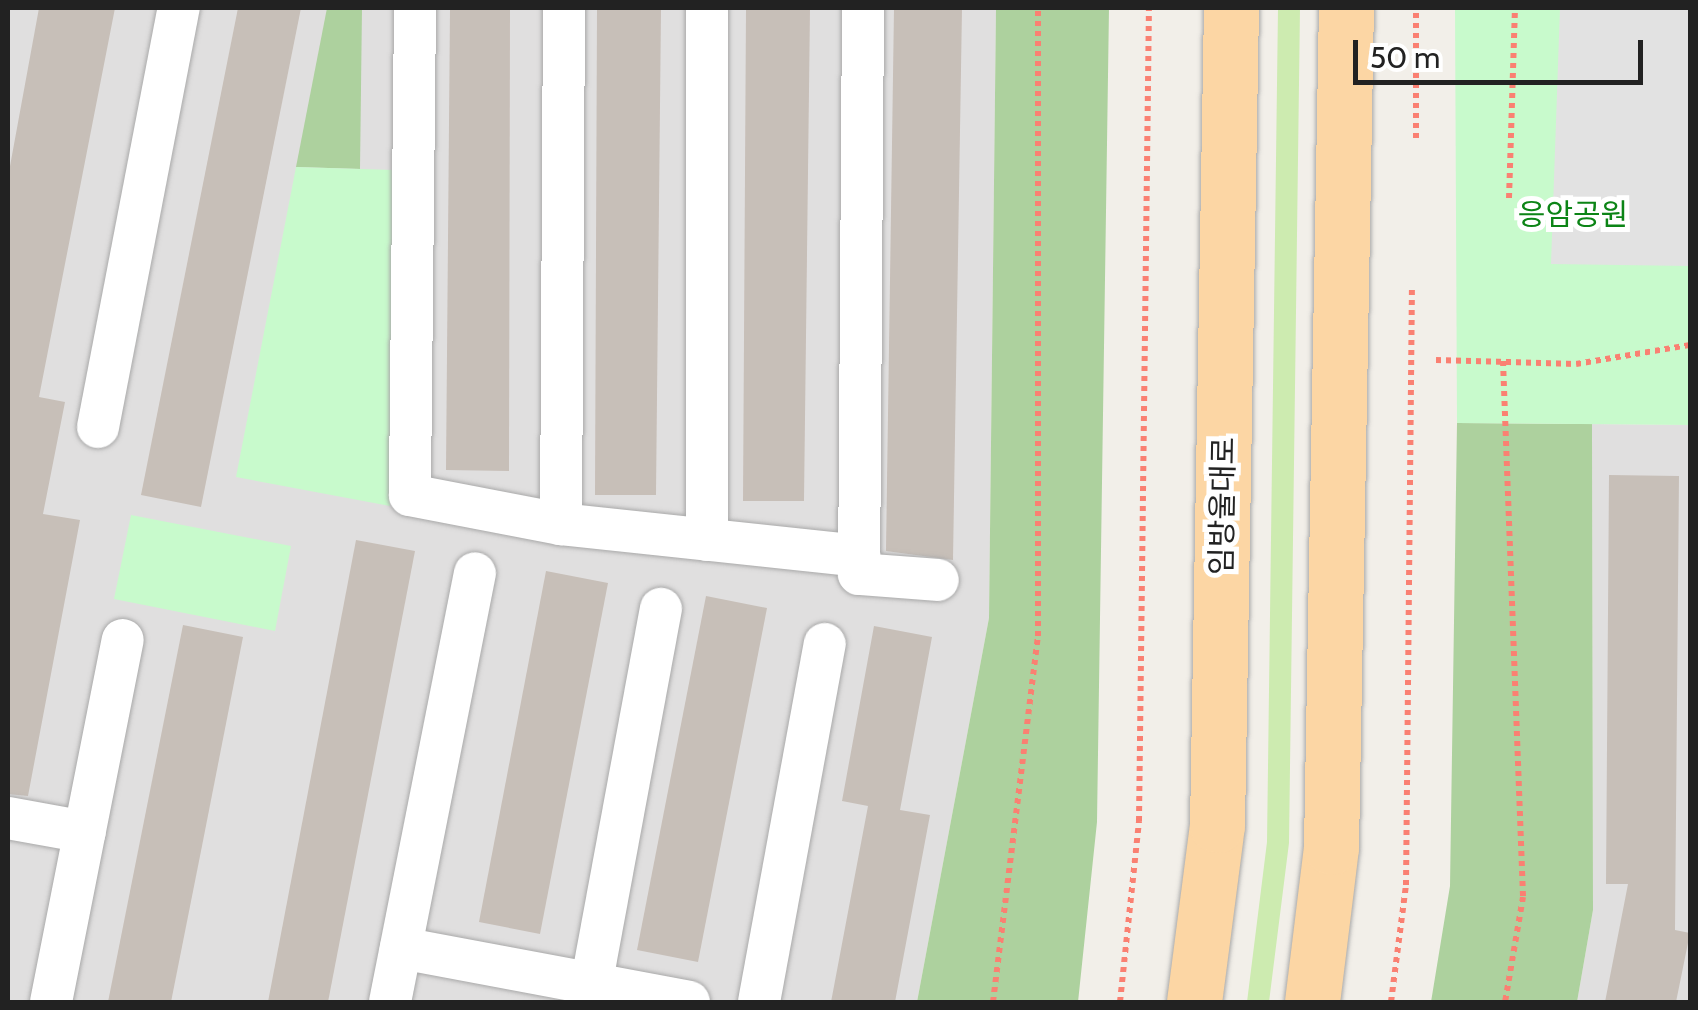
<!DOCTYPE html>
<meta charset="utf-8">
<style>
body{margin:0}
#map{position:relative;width:1698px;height:1010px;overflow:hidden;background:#f2efe9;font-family:Cabin,"Noto Sans KR",sans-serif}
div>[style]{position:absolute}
.residential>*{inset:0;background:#e0dfdf}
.grass>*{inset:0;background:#cdebb0}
.forest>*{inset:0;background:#add19e}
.park>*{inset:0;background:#c8facc}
.parking>*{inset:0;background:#e2e2e2}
.building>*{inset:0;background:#c7bfb8}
.path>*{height:6px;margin-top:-3px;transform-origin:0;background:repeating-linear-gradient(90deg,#fa8072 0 5px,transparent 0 10px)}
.roads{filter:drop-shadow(0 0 2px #a9a9a9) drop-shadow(0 0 2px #a9a9a9)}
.minor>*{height:42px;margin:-21px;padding:0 21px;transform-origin:21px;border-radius:21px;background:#fff}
.major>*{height:55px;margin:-27.5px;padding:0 27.5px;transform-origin:27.5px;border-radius:27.5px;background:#fcd6a4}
span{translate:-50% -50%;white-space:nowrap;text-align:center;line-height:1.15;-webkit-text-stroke:10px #fff;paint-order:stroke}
.park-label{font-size:30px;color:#0c8416}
.street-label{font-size:30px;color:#222}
.frame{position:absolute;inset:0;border:10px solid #222;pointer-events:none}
.scale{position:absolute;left:1353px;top:40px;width:290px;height:45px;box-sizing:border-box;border:5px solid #222;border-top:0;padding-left:12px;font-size:30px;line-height:35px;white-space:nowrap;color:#222;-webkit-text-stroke:8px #fff;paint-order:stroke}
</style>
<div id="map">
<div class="residential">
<i style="clip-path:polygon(8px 8px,996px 8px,989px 618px,917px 1002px,8px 1002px)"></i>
<i style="clip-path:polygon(1592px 424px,1690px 425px,1690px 1002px,1577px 1002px,1593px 910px)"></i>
</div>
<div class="grass">
<i style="clip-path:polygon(1278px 8px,1300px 8px,1289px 843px,1269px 1002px,1247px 1002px,1267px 842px)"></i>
</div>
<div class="forest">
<i style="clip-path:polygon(327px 8px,362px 8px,360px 169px,296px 167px)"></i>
<i style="clip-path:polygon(996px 8px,1109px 8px,1097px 822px,1078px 1002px,917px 1002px,989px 618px)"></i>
<i style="clip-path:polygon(1457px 423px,1592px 424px,1593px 910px,1577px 1002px,1431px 1002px,1450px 886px)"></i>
</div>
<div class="park">
<i style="clip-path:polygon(1455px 8px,1690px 8px,1690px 425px,1457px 423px)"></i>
<i style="clip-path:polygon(296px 167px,394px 170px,390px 506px,236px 477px)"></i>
<i style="clip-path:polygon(131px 515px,291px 546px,275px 631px,114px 599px)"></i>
</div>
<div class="parking">
<i style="clip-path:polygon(1560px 8px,1690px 8px,1690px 266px,1551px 264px)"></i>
</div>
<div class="building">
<i style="clip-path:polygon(39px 8px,115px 8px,39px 397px,65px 402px,43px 514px,80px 520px,28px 796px,8px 794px,8px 177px)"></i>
<i style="clip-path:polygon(238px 8px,301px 8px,201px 507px,141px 495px)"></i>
<i style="clip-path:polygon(450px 8px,510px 8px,509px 471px,446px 470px)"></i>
<i style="clip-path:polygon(597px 8px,661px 8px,656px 495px,595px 495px)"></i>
<i style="clip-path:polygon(746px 8px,810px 8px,804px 501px,743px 501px)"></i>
<i style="clip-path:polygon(894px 8px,962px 8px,953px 560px,886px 551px)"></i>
<i style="clip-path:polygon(1609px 475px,1679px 476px,1675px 930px,1690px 933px,1676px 1002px,1605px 1002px,1628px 884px,1606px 884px)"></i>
<i style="clip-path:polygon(356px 540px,415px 551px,328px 1002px,268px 1002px)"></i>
<i style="clip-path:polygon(546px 571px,608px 583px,540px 934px,479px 922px)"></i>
<i style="clip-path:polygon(706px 596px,767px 608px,698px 962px,637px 950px)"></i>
<i style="clip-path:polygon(183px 625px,243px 637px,202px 846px,171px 1002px,108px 1002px)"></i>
<i style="clip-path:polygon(874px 626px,932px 637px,900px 810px,930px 815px,895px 1002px,831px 1002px,868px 806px,842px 801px)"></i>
</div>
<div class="path">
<i style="left:1416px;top:138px;width:130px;rotate:-90deg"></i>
<i style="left:1509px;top:198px;width:190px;rotate:-88.2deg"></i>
<i style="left:1436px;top:360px;width:140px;rotate:1.6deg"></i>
<i style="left:1576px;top:364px;width:116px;rotate:-9.5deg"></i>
<i style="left:1503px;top:361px;width:536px;rotate:87.86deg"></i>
<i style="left:1523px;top:897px;width:107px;rotate:99.7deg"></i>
<i style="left:993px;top:1002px;width:369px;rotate:-83deg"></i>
<i style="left:1038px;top:636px;width:628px;rotate:-90deg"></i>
<i style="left:1120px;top:1002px;width:182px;rotate:-84deg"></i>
<i style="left:1139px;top:821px;width:813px;rotate:-89.3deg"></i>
<i style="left:1391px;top:1002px;width:118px;rotate:-82.7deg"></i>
<i style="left:1406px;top:885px;width:598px;rotate:-89.43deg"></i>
</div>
<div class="roads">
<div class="minor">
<i style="left:415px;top:8px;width:487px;rotate:90.6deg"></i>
<i style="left:410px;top:495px;width:154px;rotate:10.9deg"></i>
<i style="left:561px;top:524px;width:300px;rotate:6.1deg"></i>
<i style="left:707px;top:8px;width:532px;rotate:90deg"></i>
<i style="left:863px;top:8px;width:566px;rotate:90.4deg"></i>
<i style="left:859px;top:574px;width:79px;rotate:4.3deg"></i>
<i style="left:98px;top:427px;width:427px;rotate:-79.1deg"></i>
<i style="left:561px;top:524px;width:516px;rotate:-89.67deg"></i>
<i style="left:8px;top:818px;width:78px;rotate:10.3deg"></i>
<i style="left:401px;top:948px;width:293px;rotate:10.6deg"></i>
<i style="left:51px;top:1002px;width:369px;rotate:-78.8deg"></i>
<i style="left:390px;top:1002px;width:437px;rotate:-78.8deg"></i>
<i style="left:588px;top:1002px;width:400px;rotate:-79.5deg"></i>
<i style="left:759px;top:1002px;width:364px;rotate:-79.6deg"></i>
</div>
<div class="major">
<i style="left:1194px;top:1002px;width:178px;rotate:-82.6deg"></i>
<i style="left:1217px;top:825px;width:817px;rotate:-89.02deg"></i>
<i style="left:1312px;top:1002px;width:156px;rotate:-83deg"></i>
<i style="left:1331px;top:847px;width:839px;rotate:-88.98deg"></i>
</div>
</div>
<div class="park-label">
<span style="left:1573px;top:215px">응암공원</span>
</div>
<div class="street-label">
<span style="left:1223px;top:506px;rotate:-89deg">임방울대로</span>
</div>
<div class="frame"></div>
<div class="scale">50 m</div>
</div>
